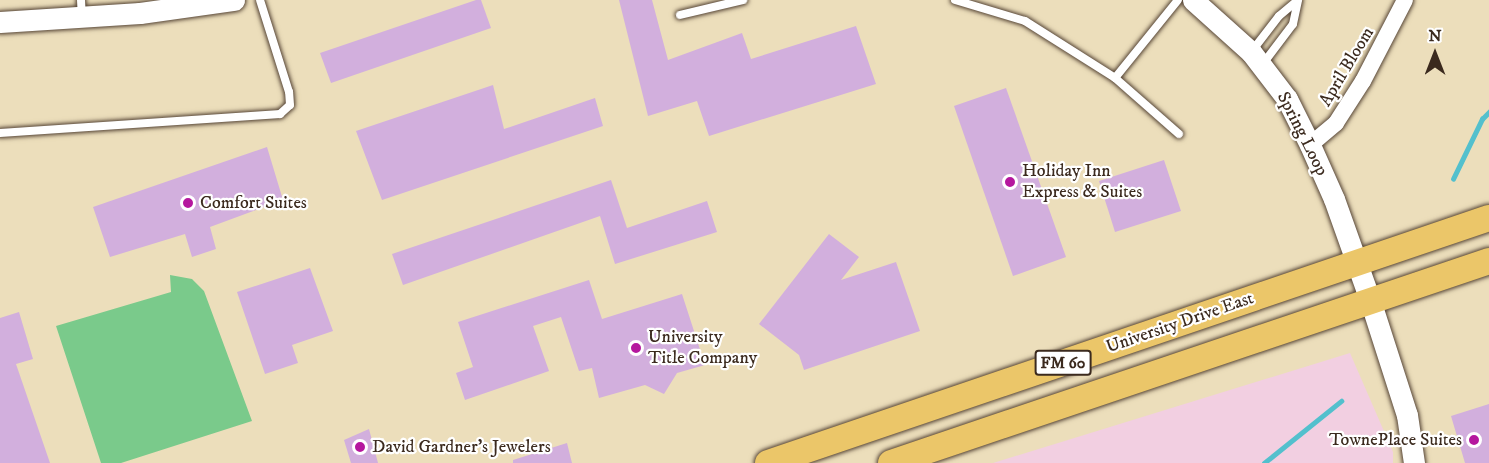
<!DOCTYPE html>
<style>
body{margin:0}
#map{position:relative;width:1489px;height:463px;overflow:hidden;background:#ecdebb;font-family:"IM FELL DW Pica",serif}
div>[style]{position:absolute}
.built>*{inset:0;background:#f2cfe1}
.green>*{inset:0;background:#7aca8b}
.stream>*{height:4.5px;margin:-2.25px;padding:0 2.25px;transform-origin:2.25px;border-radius:2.25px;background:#53c0cd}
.building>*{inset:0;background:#d2afdd}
.roads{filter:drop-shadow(0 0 2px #564536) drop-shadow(0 0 2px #564536)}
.service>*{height:8px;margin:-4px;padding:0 4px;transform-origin:4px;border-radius:4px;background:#fff}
.minor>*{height:16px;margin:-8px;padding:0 8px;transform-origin:8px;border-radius:8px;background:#fff}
.tertiary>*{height:21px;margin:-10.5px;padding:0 10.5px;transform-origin:10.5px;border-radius:10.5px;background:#fff}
.primary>*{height:26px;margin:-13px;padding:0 13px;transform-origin:13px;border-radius:13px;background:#ebc669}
.dots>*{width:16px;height:16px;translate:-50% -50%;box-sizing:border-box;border:3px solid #fff;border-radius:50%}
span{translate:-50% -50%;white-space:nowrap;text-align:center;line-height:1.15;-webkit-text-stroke:4.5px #fff;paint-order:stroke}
.shield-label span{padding:2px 4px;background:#fff;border:2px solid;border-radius:4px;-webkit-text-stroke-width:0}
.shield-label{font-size:16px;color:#3b2a1e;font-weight:700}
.street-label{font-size:18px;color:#3b2a1e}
.poi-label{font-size:18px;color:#3b2a1e}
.left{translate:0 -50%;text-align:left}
.right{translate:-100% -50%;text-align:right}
.north{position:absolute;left:1405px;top:24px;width:60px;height:60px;-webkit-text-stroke:4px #fff;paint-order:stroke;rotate:0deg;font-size:16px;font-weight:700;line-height:24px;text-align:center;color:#3b2a1e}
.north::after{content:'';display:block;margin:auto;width:21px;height:27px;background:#3b2a1e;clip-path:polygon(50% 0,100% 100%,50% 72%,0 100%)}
</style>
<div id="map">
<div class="built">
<i style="clip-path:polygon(1350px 353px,1393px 452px,1393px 463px,993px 463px)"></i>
</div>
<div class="green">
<i style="clip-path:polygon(170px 275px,192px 279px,204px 291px,252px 421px,121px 463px,101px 463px,56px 326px,171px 292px)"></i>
</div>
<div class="stream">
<i style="left:1453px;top:179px;width:67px;rotate:-64.2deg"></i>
<i style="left:1482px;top:119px;width:10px;rotate:-45deg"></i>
<i style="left:1264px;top:463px;width:99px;rotate:-38.8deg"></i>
</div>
<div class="building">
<i style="clip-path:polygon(476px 0,481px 0,491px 28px,331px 83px,320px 53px)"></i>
<i style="clip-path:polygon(619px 0,652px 0,668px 60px,742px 33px,751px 59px,856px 26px,876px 84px,709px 136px,697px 101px,648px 116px)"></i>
<i style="clip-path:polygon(493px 85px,504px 129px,595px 98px,603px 126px,382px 200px,356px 131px)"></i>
<i style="clip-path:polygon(1006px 88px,1066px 257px,1013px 276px,954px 106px)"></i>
<i style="clip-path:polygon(267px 147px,283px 200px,210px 227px,216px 249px,192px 257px,185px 234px,110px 257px,93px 207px)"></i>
<i style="clip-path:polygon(1164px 160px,1181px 211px,1115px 232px,1099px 181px)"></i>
<i style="clip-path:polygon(611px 180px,627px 228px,707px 201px,717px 232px,615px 264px,600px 216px,403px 285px,392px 254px)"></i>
<i style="clip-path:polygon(829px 234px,859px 257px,841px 280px,896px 262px,920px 331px,804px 370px,799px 355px,759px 324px)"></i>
<i style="clip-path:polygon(310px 268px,333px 331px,292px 345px,298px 363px,265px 374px,237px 292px)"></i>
<i style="clip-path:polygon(589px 280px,602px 319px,682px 294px,705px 365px,677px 373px,664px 394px,645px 385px,599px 398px,592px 368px,579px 371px,561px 317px,533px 326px,549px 371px,465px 400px,456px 373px,473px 367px,458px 322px)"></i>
<i style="clip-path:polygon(19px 312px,33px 359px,16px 364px,50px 463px,0 463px,0 318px)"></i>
<i style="clip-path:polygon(1489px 404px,1489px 463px,1465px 463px,1451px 416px)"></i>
<i style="clip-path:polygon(369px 429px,378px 463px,351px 463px,344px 440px)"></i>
<i style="clip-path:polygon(567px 443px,572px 463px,513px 463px,513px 460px)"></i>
</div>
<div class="roads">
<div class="service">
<i style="left:81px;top:0;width:18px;rotate:87deg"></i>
<i style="left:955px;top:0;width:73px;rotate:16.7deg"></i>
<i style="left:1025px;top:21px;width:107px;rotate:32.3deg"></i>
<i style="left:1115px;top:78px;width:85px;rotate:41.2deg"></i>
<i style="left:680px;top:15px;width:65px;rotate:-13.4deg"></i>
<i style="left:1252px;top:51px;width:44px;rotate:-52.4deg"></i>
<i style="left:1279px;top:16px;width:23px;rotate:-40deg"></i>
<i style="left:1262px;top:65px;width:51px;rotate:-52.9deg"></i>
<i style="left:1293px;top:24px;width:25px;rotate:-78deg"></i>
<i style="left:1115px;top:78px;width:100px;rotate:-51.1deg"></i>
<i style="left:0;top:133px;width:281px;rotate:-3.9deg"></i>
<i style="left:280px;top:114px;width:13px;rotate:-42deg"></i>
<i style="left:290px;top:105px;width:13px;rotate:-94deg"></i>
<i style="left:289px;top:92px;width:96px;rotate:-107.5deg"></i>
</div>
<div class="minor">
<i style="left:1310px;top:145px;width:34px;rotate:-40deg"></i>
<i style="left:1336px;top:123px;width:50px;rotate:-57.3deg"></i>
<i style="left:1363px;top:81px;width:91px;rotate:-62.6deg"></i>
</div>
<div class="tertiary">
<i style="left:1193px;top:0;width:78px;rotate:41.9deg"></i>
<i style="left:1251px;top:52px;width:59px;rotate:52.5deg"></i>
<i style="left:1287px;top:99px;width:51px;rotate:63.4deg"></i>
<i style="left:1310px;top:145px;width:59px;rotate:66deg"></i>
<i style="left:1334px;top:199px;width:107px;rotate:70.4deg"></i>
<i style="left:1370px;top:300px;width:121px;rotate:72.2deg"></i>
<i style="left:1407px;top:415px;width:49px;rotate:81.7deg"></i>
<i style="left:0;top:22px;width:140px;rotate:-3.7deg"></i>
<i style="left:140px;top:13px;width:95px;rotate:-7.9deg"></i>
</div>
<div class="primary">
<i style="left:768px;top:463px;width:761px;rotate:-18.77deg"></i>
<i style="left:891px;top:463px;width:631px;rotate:-18.66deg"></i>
</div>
</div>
<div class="dots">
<i style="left:1010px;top:182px;background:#b5179e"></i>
<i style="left:188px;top:203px;background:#b5179e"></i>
<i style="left:636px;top:348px;background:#b5179e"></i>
<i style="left:1474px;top:440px;background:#b5179e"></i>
<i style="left:360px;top:447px;background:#b5179e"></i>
</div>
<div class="shield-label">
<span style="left:1063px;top:363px">FM 60</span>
</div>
<div class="street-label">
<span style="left:1347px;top:67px;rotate:-59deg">April Bloom</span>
<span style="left:1302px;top:134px;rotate:63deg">Spring Loop</span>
<span style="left:1180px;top:323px;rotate:-19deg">University Drive East</span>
</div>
<div class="poi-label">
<span class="left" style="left:1022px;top:182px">Holiday Inn<br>Express &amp; Suites</span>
<span class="left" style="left:200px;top:203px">Comfort Suites</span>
<span class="left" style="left:648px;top:348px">University<br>Title Company</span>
<span class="right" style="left:1462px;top:440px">TownePlace Suites</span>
<span class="left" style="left:372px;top:447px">David Gardner's Jewelers</span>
</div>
<div class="north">N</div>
</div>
